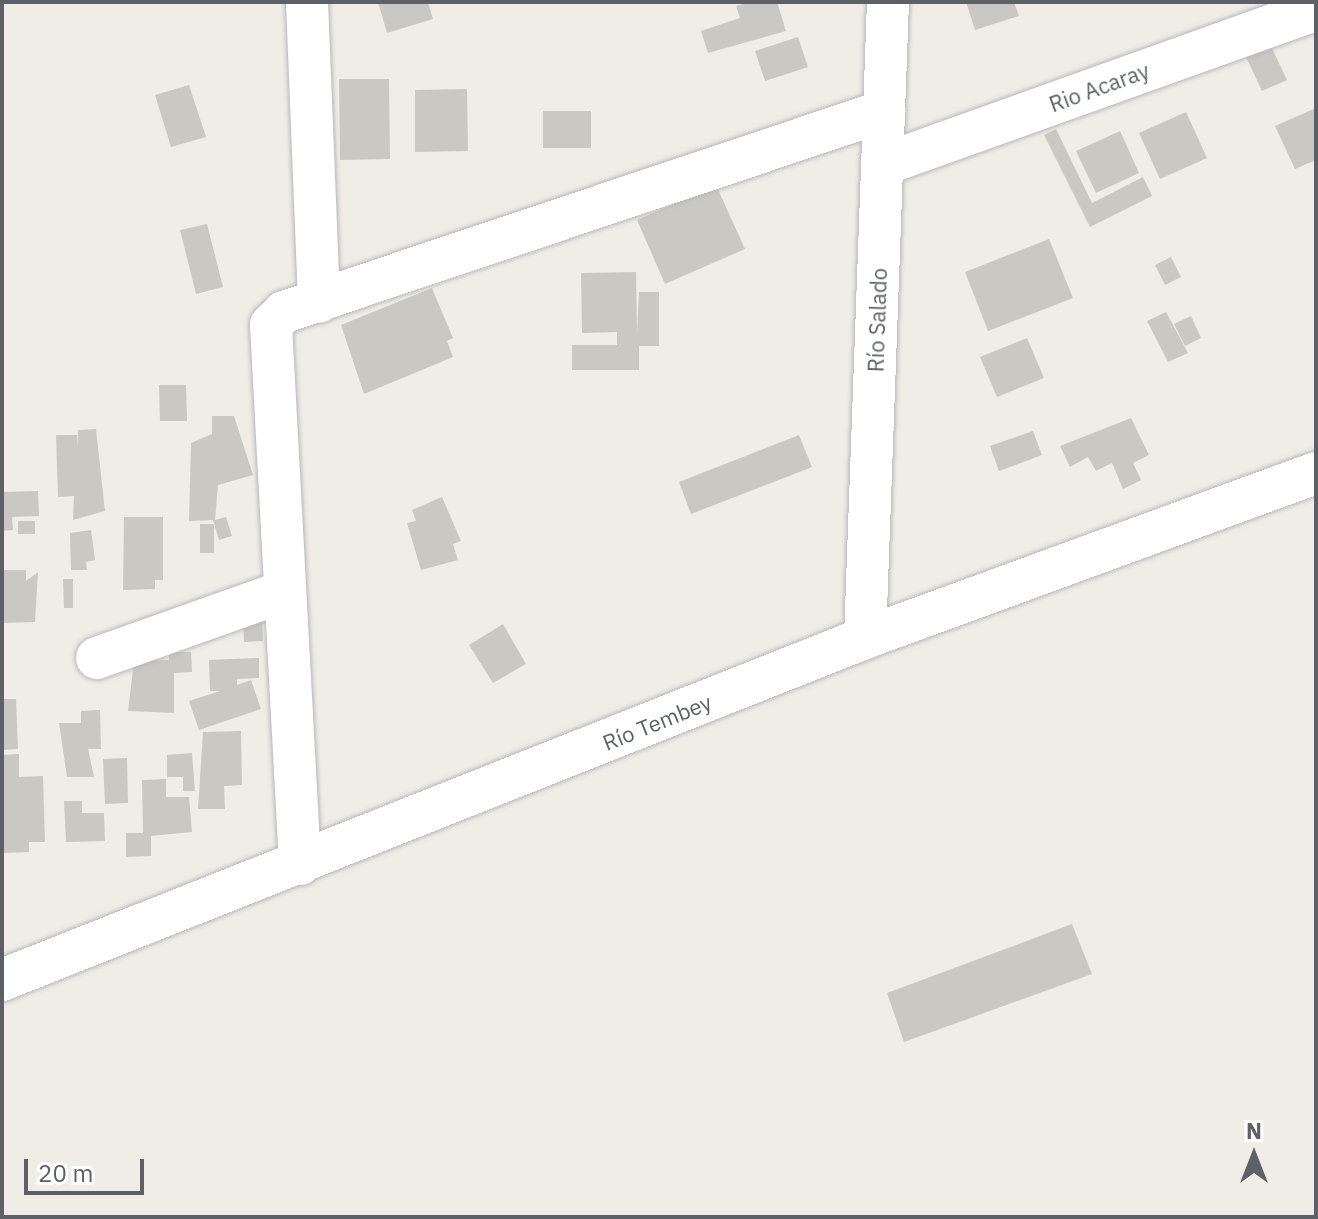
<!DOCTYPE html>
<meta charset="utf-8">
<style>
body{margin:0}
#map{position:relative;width:1318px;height:1219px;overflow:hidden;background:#efede5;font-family:"IBM Plex Sans",sans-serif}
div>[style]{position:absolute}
.building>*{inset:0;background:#cac8c2}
.roads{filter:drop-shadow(0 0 2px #b5b7bc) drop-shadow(0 0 2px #b5b7bc)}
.minor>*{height:42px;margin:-21px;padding:0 21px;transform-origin:21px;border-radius:21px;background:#fff}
span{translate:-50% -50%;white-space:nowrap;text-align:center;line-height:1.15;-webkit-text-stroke:8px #fff;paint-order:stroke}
.street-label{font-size:22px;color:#5d6066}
.frame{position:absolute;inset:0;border:4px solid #5d6066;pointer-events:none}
.north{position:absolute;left:1214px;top:1115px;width:80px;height:80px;-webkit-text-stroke:6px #fff;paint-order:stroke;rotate:0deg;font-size:22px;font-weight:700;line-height:32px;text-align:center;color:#5d6066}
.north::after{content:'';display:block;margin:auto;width:28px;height:36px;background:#5d6066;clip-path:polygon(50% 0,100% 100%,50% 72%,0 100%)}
.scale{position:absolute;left:24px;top:1159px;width:120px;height:36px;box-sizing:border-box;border:4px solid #5d6066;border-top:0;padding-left:10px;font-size:24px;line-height:28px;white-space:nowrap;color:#5d6066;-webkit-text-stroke:6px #fff;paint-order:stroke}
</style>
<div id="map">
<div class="building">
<i style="clip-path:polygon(378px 2px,428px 2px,433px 19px,387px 33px)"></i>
<i style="clip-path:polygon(751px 2px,777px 2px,786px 31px,708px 53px,701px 31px,740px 18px,736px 6px)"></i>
<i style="clip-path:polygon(966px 2px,1014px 2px,1019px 16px,975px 30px)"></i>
<i style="clip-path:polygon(798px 37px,808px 67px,765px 81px,755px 51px)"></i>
<i style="clip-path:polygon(1270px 44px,1287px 80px,1262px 91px,1245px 55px)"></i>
<i style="clip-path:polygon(339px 79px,389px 79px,390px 159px,340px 160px)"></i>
<i style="clip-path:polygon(189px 85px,206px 137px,171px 147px,155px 95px)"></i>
<i style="clip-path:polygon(467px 89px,468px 151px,415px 152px,415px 90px)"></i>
<i style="clip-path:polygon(1316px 108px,1316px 160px,1295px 169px,1275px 126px)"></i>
<i style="clip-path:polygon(543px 111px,591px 111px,591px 148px,543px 148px)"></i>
<i style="clip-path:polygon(1186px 112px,1207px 158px,1160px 179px,1139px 133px)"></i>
<i style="clip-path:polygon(1056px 129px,1092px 203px,1143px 177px,1152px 196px,1090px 227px,1044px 135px)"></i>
<i style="clip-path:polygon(1120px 131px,1139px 173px,1096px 193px,1076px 151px)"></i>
<i style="clip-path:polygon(716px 185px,745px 249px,665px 284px,637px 220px)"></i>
<i style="clip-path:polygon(207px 224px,223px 287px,196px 294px,180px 230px)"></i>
<i style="clip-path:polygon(1049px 239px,1073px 298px,988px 331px,965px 272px)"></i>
<i style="clip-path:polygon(1171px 257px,1181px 277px,1165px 285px,1155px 265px)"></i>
<i style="clip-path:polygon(636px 272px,637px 333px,639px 292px,659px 292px,659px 346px,639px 346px,639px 370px,572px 370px,572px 345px,617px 345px,617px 332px,582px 333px,581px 273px)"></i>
<i style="clip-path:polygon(432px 288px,453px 338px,447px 341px,453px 357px,364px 394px,341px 325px)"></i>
<i style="clip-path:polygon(1166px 312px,1188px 353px,1168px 362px,1147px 321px)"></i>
<i style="clip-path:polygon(1191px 316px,1201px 338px,1185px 346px,1174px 324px)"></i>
<i style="clip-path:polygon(1027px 338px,1044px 378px,997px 397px,980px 357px)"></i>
<i style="clip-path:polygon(159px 385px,186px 385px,187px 421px,160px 421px)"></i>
<i style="clip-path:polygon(212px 416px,234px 416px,253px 475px,218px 485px,215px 520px,226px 517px,232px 536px,219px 540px,213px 520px,189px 521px,191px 443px,212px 434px)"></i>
<i style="clip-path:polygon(1131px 418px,1149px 455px,1133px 463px,1141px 480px,1123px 489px,1112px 463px,1096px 471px,1088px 457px,1070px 467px,1060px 446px)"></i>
<i style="clip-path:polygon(96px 429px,105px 511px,73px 520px,74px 496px,58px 497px,56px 435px,77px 435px,78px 445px,78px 430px)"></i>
<i style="clip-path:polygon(1033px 431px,1042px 455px,999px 471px,990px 446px)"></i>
<i style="clip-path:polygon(799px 435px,812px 467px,691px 514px,679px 482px)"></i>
<i style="clip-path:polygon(38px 491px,39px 516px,12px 517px,13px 530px,2px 531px,2px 492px)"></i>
<i style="clip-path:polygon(442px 497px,461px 541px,453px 544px,458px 560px,421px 570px,407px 523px,416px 521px,412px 510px)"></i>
<i style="clip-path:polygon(124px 517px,163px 517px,163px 580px,155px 580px,155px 589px,123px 590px)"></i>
<i style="clip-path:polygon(18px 521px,35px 521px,35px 534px,18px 534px)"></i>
<i style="clip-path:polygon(200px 524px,214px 524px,214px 553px,200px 553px)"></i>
<i style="clip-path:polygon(91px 530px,95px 560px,86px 562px,87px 570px,71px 570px,70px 533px)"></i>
<i style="clip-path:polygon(2px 570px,26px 570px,26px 581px,38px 572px,35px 622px,3px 623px)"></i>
<i style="clip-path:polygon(63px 579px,73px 579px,73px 608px,64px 608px)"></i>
<i style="clip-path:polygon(243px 618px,262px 618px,263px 641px,244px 642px)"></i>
<i style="clip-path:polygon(503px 624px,526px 664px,493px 683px,469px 645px)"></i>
<i style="clip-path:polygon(169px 652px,191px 652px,192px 672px,174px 673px,174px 713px,128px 711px,134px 661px,169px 660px)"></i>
<i style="clip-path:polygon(259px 658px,259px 678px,237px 679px,237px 685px,251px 680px,261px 709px,199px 730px,189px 701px,220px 691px,210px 691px,209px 660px)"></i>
<i style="clip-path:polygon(2px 699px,16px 699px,18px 749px,2px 750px)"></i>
<i style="clip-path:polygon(100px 710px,101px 749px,88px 749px,94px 777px,67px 777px,59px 723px,81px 723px,81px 711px)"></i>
<i style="clip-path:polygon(241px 731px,242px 785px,224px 786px,225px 809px,198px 809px,203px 732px)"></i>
<i style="clip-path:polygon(192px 753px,195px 791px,183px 791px,183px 777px,167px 777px,167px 755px)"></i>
<i style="clip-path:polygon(19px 754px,19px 777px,43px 776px,45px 842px,29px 842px,29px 852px,4px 853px,2px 755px)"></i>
<i style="clip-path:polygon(127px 758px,128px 803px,105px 804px,103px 759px)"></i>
<i style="clip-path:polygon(166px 779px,166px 797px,189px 797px,192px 832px,151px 836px,151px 856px,126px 857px,126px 833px,143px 833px,142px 780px)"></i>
<i style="clip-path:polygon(64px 801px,82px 801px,82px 813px,104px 813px,105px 841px,66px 842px)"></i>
<i style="clip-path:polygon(1072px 924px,1092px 974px,904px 1042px,887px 993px)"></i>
</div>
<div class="roads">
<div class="minor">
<i style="left:307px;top:2px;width:300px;rotate:87.7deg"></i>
<i style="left:882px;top:165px;width:461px;rotate:-19.7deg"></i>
<i style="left:865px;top:638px;width:636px;rotate:-87.93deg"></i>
<i style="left:97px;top:658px;width:196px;rotate:-19.6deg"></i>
<i style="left:300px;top:864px;width:540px;rotate:-93.08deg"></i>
<i style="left:271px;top:325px;width:18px;rotate:-45deg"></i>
<i style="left:284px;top:312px;width:633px;rotate:-18.52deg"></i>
<i style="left:2px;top:980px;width:928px;rotate:-21.62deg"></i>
<i style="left:865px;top:638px;width:480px;rotate:-20.1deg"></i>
</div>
</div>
<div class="street-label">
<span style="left:1099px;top:87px;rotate:-20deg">Rio Acaray</span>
<span style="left:877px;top:320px;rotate:-88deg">Río Salado</span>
<span style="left:657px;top:722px;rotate:-22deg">Río Tembey</span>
</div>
<div class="frame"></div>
<div class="north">N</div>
<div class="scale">20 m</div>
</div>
